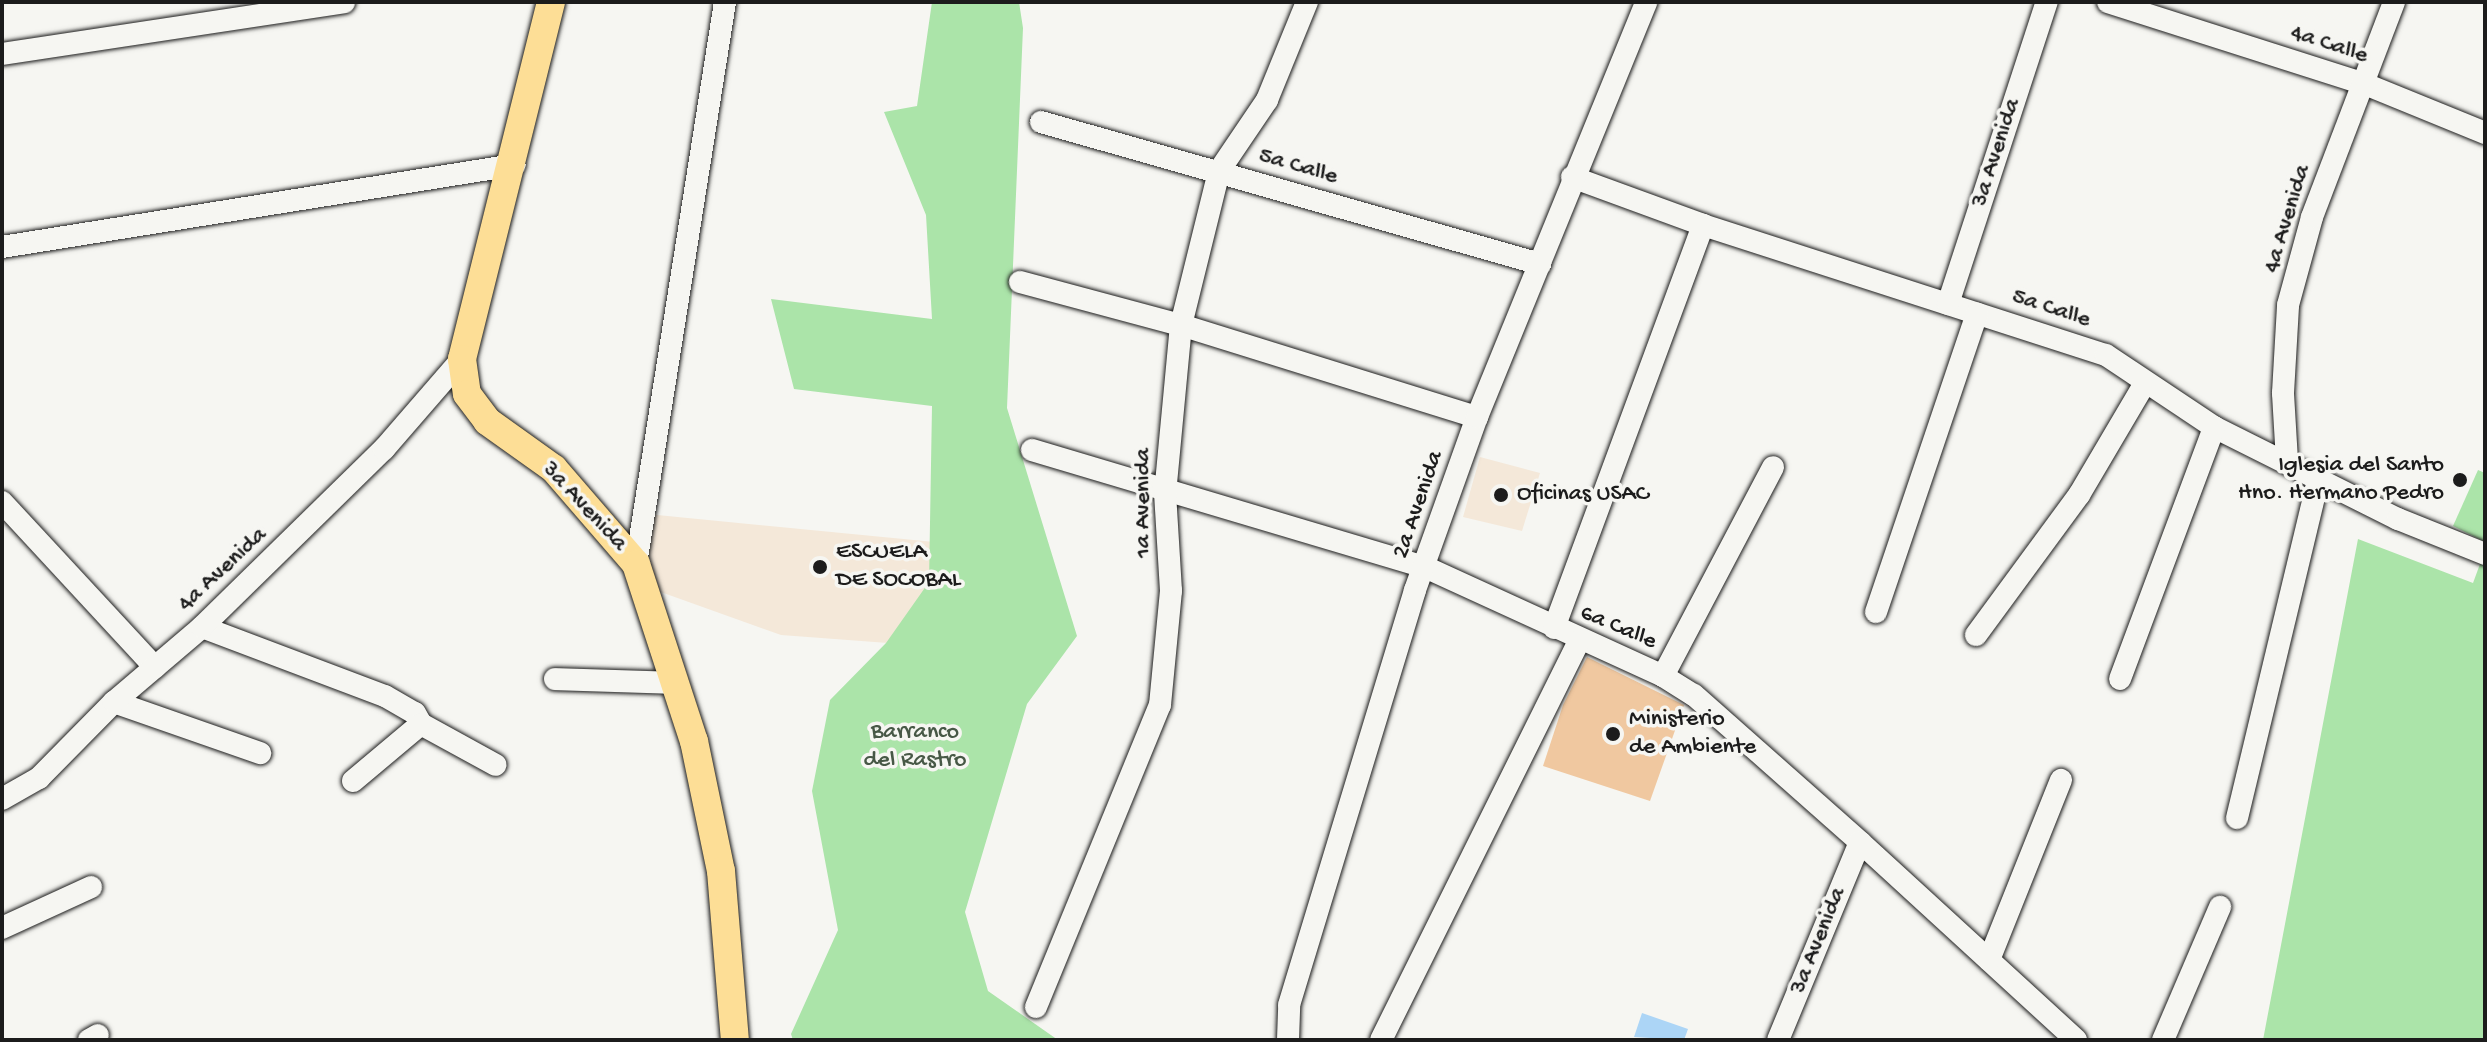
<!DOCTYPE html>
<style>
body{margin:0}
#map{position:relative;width:2487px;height:1042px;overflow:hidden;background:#f6f6f2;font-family:"Gochi Hand",sans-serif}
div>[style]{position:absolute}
.built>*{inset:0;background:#f4e8d9}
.green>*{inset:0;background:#abe4a9}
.water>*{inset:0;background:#acd5f6}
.building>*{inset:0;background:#f0c8a0}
.roads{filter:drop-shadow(0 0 2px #1c1c1c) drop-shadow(0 0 2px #1c1c1c)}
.minor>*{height:22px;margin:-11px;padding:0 11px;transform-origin:11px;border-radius:11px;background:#f6f6f2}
.major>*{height:28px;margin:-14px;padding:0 14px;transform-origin:14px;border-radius:14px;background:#fdde96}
.dots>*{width:22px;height:22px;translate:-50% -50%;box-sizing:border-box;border:4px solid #f6f6f2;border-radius:50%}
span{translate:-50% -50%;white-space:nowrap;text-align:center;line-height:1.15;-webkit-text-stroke:7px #f6f6f2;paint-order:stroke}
.street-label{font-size:24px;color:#1c1c1c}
.poi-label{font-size:24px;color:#1c1c1c}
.right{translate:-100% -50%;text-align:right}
.left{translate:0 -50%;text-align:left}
.park-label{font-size:24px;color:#475846}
.frame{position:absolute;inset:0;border:4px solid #1c1c1c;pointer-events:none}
</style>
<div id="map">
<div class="built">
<i style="clip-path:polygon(1480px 457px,1540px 473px,1522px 531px,1463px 517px)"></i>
<i style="clip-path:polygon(647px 514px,996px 548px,995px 651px,781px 635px,644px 586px)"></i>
</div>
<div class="green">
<i style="clip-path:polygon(932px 2px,1019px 2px,1023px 28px,1007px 408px,1077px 636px,1027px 704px,965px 912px,988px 991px,1058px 1040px,793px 1040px,791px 1034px,838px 930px,812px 791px,830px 700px,886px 643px,929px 582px,932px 406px,794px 389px,771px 299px,932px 319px,926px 215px,884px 112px,917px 106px)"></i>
<i style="clip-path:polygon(2478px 470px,2485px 473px,2485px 542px,2453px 526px)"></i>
<i style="clip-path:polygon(2358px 539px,2473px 583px,2480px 564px,2485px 566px,2485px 1040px,2263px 1040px)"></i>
</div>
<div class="water">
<i style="clip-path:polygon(1642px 1013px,1688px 1029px,1684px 1040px,1634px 1037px)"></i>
</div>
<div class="building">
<i style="clip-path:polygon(1587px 657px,1684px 705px,1650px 801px,1543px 766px,1563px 705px)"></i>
</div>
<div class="roads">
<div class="minor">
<i style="left:2108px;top:2px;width:270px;rotate:17.7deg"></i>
<i style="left:2365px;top:84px;width:130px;rotate:22.2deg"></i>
<i style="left:2px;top:54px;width:346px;rotate:-8.6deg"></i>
<i style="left:1041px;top:122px;width:519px;rotate:15.88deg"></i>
<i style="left:1572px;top:177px;width:140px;rotate:20.1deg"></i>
<i style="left:1703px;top:225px;width:423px;rotate:17.9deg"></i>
<i style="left:2106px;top:355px;width:130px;rotate:33.7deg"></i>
<i style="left:2214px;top:427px;width:206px;rotate:26.6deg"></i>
<i style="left:2398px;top:519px;width:94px;rotate:21.9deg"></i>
<i style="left:2px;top:247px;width:519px;rotate:-9.1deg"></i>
<i style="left:1020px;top:282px;width:167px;rotate:15deg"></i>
<i style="left:1181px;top:325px;width:310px;rotate:17.3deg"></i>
<i style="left:1948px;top:304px;width:318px;rotate:-71.9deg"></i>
<i style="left:1032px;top:450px;width:410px;rotate:16.6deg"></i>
<i style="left:1425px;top:567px;width:262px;rotate:24.6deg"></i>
<i style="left:1663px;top:676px;width:36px;rotate:32deg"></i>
<i style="left:1694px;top:695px;width:222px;rotate:41.5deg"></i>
<i style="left:1860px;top:842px;width:293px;rotate:42.5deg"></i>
<i style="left:2287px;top:461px;width:68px;rotate:-93.4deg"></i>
<i style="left:2283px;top:393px;width:88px;rotate:-86.7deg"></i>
<i style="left:2288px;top:305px;width:91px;rotate:-74.7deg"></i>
<i style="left:2312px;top:217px;width:230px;rotate:-69.1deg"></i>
<i style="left:2px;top:502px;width:225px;rotate:47.2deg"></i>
<i style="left:636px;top:564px;width:569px;rotate:-81deg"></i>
<i style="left:1876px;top:612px;width:315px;rotate:-71.3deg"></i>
<i style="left:202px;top:627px;width:196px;rotate:20.7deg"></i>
<i style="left:385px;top:696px;width:34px;rotate:30deg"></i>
<i style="left:415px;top:713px;width:13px;rotate:61deg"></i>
<i style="left:421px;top:724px;width:85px;rotate:28.7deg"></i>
<i style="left:1554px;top:628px;width:430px;rotate:-69.7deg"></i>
<i style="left:1976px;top:635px;width:174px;rotate:-53.7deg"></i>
<i style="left:2079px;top:495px;width:130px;rotate:-59.5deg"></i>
<i style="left:1663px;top:676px;width:236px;rotate:-62.2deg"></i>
<i style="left:555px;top:679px;width:120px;rotate:1.9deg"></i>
<i style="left:2120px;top:679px;width:269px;rotate:-69.5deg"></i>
<i style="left:114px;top:702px;width:155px;rotate:19.3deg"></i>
<i style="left:353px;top:781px;width:89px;rotate:-40deg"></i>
<i style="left:2px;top:799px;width:43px;rotate:-29.6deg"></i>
<i style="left:39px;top:778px;width:107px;rotate:-45.4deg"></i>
<i style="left:114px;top:702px;width:116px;rotate:-40.4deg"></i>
<i style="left:202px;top:627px;width:255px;rotate:-44.4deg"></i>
<i style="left:384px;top:449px;width:119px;rotate:-49.1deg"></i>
<i style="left:2237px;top:818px;width:348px;rotate:-76.5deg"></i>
<i style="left:2px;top:928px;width:98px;rotate:-24.7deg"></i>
<i style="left:1989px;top:960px;width:194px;rotate:-68.2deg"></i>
<i style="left:1036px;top:1007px;width:326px;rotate:-67.7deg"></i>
<i style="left:1160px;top:705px;width:115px;rotate:-84.5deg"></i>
<i style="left:1171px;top:591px;width:97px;rotate:-93.5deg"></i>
<i style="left:1165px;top:494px;width:170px;rotate:-84.6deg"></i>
<i style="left:1181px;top:325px;width:159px;rotate:-76.1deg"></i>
<i style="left:1219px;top:171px;width:86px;rotate:-55.9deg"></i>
<i style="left:1267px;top:100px;width:106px;rotate:-67.8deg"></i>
<i style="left:89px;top:1040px;width:10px;rotate:-29deg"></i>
<i style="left:1288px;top:1040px;width:35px;rotate:-88deg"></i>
<i style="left:1289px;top:1005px;width:434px;rotate:-73.1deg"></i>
<i style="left:1415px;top:590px;width:184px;rotate:-70.3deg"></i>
<i style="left:1477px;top:417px;width:448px;rotate:-67.8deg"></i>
<i style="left:1381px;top:1040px;width:445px;rotate:-63.6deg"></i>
<i style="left:1778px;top:1040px;width:214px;rotate:-67.5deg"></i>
<i style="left:2163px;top:1040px;width:145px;rotate:-66.8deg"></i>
</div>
<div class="major">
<i style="left:551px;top:2px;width:368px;rotate:104deg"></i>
<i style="left:462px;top:359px;width:35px;rotate:82deg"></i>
<i style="left:467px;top:394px;width:34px;rotate:53deg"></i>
<i style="left:487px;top:421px;width:82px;rotate:35.6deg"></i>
<i style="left:554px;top:469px;width:125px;rotate:49.2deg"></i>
<i style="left:636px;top:564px;width:186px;rotate:71.9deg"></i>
<i style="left:694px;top:741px;width:133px;rotate:78.3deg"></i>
<i style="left:721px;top:871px;width:170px;rotate:85.3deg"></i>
</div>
</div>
<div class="dots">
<i style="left:2460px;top:480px;background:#1c1c1c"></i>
<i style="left:1501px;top:495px;background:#1c1c1c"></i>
<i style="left:820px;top:567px;background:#1c1c1c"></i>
<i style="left:1613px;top:734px;background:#1c1c1c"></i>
</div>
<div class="street-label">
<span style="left:2329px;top:45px;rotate:18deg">4a Calle</span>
<span style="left:1997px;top:153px;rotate:-72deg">3a Avenida</span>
<span style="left:1298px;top:167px;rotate:16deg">5a Calle</span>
<span style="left:2288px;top:219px;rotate:-73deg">4a Avenida</span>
<span style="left:2051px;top:309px;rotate:18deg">5a Calle</span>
<span style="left:1144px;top:503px;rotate:-90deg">1a Avenida</span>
<span style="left:1419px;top:505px;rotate:-71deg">2a Avenida</span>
<span style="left:584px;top:507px;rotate:47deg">3a Avenida</span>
<span style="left:223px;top:570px;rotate:-43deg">4a Avenida</span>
<span style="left:1618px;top:628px;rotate:23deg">6a Calle</span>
<span style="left:1819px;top:941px;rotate:-68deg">3a Avenida</span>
</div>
<div class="poi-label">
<span class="right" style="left:2444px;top:480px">Iglesia del Santo<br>Hno. Hermano Pedro</span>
<span class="left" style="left:1517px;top:495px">Oficinas USAC</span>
<span class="left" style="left:836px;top:567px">ESCUELA<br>DE SOCOBAL</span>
<span class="left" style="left:1629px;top:734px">Ministerio<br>de Ambiente</span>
</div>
<div class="park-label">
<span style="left:915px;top:747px">Barranco<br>del Rastro</span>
</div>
<div class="frame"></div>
</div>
